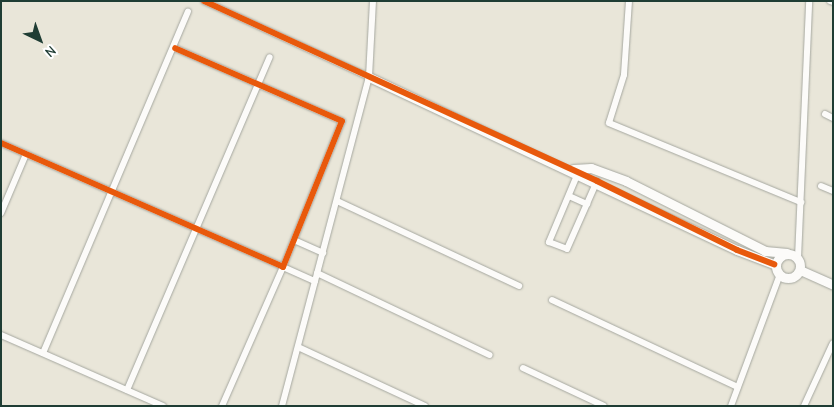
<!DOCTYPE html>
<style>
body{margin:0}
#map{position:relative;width:834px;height:407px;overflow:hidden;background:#e9e6d9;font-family:"Comic Neue",sans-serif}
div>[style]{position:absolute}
.roads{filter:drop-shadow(0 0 1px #a5a79f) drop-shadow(0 0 1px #a5a79f)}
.street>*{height:6px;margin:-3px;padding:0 3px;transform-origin:3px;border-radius:3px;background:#fcfbf9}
.secondary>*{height:9px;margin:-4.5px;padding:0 4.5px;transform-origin:4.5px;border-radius:4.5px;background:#fcfbf9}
.secondary>.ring{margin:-4.5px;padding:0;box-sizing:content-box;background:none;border:9px solid #fcfbf9;border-radius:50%}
.cycleway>*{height:6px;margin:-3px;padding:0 3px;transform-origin:3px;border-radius:3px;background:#e8590c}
span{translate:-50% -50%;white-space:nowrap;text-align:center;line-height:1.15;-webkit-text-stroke:4.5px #fff;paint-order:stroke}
.frame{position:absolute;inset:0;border:2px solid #1f3d34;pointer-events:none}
.north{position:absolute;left:15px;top:15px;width:50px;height:50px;-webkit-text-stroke:4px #fff;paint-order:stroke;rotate:138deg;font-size:14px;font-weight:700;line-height:20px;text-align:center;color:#1f3d34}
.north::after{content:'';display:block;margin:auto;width:18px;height:22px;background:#1f3d34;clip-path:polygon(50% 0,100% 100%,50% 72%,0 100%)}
</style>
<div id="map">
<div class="roads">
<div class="street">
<i style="left:204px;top:1px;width:182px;rotate:24.7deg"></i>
<i style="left:629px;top:1px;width:74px;rotate:93.9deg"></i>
<i style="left:624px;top:75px;width:50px;rotate:107.4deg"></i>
<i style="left:609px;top:123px;width:208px;rotate:22.4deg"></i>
<i style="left:830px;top:1px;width:3px;rotate:18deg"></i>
<i style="left:825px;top:114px;width:9px;rotate:27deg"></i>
<i style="left:1px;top:143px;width:308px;rotate:23.7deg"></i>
<i style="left:283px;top:267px;width:157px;rotate:-68deg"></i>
<i style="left:342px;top:121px;width:182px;rotate:-156.4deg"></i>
<i style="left:578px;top:173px;width:75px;rotate:112.8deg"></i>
<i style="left:549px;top:242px;width:19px;rotate:21deg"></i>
<i style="left:567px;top:249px;width:74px;rotate:-66.2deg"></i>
<i style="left:821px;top:186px;width:13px;rotate:23deg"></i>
<i style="left:569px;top:196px;width:20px;rotate:24deg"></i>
<i style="left:337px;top:201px;width:201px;rotate:25deg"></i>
<i style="left:1px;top:213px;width:64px;rotate:-67deg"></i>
<i style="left:294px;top:240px;width:32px;rotate:24deg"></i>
<i style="left:798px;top:258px;width:257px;rotate:-87.5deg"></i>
<i style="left:317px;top:273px;width:191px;rotate:25.4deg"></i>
<i style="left:552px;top:300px;width:205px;rotate:25.1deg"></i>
<i style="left:1px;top:335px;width:177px;rotate:23.7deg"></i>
<i style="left:298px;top:347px;width:140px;rotate:24.9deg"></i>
<i style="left:43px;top:353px;width:371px;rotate:-67deg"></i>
<i style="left:523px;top:368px;width:89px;rotate:25.1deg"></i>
<i style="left:127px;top:390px;width:362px;rotate:-66.8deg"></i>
<i style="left:222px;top:406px;width:152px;rotate:-66.3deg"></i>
<i style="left:283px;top:267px;width:35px;rotate:24deg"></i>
<i style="left:282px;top:406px;width:340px;rotate:-75.2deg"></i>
<i style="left:369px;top:77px;width:76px;rotate:-87deg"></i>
<i style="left:731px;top:406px;width:141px;rotate:-69.6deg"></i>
<i style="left:804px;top:406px;width:69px;rotate:-65.3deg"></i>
</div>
<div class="secondary">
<i style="left:369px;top:77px;width:407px;rotate:25.2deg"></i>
<i style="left:737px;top:250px;width:40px;rotate:21deg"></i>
<i style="left:573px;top:169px;width:18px;rotate:-3deg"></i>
<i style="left:591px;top:168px;width:37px;rotate:20deg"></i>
<i style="left:626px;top:181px;width:156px;rotate:26.7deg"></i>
<i style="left:765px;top:251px;width:22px;rotate:5deg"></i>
<i class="ring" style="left:776px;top:254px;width:15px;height:15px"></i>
<i style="left:800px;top:270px;width:36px;rotate:24deg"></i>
</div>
</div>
<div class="cycleway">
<i style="left:204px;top:1px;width:432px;rotate:24.6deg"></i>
<i style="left:597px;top:181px;width:156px;rotate:26.2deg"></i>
<i style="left:737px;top:250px;width:40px;rotate:21deg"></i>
<i style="left:1px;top:143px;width:308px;rotate:23.7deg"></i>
<i style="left:283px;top:267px;width:157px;rotate:-68deg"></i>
<i style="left:342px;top:121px;width:182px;rotate:-156.4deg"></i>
</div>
<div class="frame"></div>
<div class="north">N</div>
</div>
